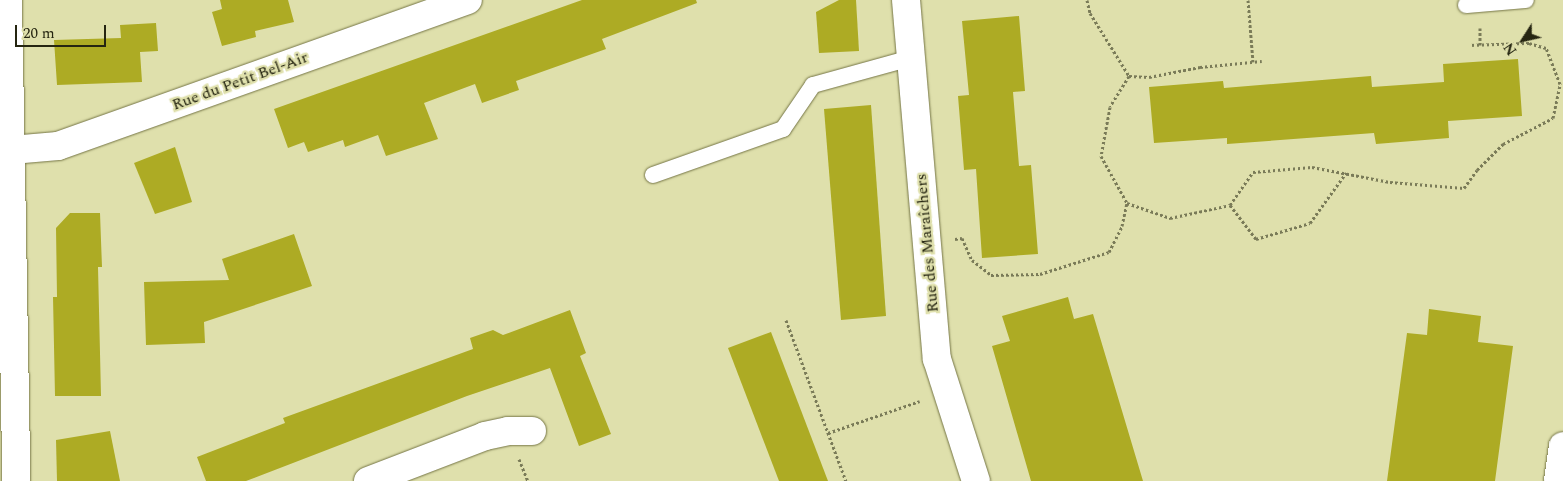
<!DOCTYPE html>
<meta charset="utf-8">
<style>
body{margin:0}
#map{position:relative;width:1563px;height:481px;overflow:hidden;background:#dfe0ac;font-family:Spectral,serif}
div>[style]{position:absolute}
.building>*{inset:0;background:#adab24}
.path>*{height:3px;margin-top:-1.5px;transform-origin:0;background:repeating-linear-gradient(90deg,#7a7b58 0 2.5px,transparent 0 5px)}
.roads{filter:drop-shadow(0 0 1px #757546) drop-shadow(0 0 1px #757546)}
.service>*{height:16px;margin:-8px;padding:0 8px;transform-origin:8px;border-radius:8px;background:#fff}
.minor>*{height:28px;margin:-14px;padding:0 14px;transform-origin:14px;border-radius:14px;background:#fff}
.tertiary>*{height:28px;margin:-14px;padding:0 14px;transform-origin:14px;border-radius:14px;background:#fff}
span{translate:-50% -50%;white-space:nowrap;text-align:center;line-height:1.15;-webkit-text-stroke:4.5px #dfe0ac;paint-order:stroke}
.street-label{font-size:16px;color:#252511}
.north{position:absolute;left:1498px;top:15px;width:50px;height:50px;-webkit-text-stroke:4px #dfe0ac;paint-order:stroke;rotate:235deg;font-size:14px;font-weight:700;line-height:20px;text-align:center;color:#252511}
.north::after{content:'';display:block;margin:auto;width:18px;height:22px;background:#252511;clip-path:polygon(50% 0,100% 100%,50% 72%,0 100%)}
.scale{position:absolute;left:15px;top:25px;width:91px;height:22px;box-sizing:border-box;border:2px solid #252511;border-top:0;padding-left:6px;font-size:15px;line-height:18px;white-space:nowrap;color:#252511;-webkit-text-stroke:4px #dfe0ac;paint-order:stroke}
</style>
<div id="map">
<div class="building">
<i style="clip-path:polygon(220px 0,288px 0,294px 22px,255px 31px,256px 37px,222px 46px,212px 12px,222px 9px)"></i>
<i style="clip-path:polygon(582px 0,696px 0,697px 3px,602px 39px,606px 49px,516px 81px,519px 90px,482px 103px,475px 84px,424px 103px,438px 139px,386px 156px,378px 135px,345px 147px,343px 140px,308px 152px,304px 142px,288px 148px,274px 109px)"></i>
<i style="clip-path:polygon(839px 0,856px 0,859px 51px,819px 53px,816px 12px)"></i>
<i style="clip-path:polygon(1019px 16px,1025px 91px,1013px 92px,1019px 166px,1031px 165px,1038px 254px,982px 258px,976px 169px,964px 170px,958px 96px,969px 95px,962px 21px)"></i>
<i style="clip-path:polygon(156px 23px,158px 51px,140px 52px,142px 82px,57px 85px,54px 40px,121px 38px,120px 25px)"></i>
<i style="clip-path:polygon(1518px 59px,1522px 116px,1448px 121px,1449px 138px,1376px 144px,1374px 133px,1227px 144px,1227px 138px,1154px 143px,1149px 87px,1223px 81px,1224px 88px,1371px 76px,1372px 87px,1444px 82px,1443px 64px)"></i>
<i style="clip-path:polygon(871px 105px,886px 316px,841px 320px,824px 109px)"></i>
<i style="clip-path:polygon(175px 147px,192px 202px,155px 214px,134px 163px)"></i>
<i style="clip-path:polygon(70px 213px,100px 213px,102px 267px,98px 267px,101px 396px,55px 396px,53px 297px,57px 297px,56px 228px)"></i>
<i style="clip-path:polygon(294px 234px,312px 286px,204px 322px,205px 343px,146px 345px,144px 282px,229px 280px,222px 259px)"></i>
<i style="clip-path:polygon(1068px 297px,1074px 319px,1093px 314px,1143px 481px,1031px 481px,992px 346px,1010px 341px,1002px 316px)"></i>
<i style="clip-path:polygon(1429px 309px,1481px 316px,1478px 342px,1513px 346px,1495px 481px,1387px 481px,1407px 333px,1427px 335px)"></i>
<i style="clip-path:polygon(570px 310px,586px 353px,580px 356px,611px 434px,579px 446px,550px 368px,467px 396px,246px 481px,206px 481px,197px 457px,285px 423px,283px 418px,473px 349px,470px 338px,493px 330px,503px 335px)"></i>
<i style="clip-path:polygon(771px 332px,828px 481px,779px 481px,728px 348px)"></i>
<i style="clip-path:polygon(110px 431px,120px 481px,57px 481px,56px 440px)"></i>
</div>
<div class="path">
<i style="left:1087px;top:0;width:13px;rotate:77deg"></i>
<i style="left:1090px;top:13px;width:74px;rotate:58.2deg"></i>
<i style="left:1129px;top:76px;width:20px;rotate:3deg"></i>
<i style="left:1149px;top:77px;width:52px;rotate:-11.1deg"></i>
<i style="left:1200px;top:67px;width:62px;rotate:-5.5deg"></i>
<i style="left:1248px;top:0;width:62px;rotate:85.4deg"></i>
<i style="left:1480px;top:45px;width:17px;rotate:-90deg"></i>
<i style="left:1129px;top:76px;width:36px;rotate:122deg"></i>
<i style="left:1110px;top:107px;width:50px;rotate:100.4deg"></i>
<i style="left:1101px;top:156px;width:54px;rotate:61deg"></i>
<i style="left:1127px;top:203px;width:46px;rotate:19.2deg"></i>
<i style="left:1170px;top:218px;width:61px;rotate:-12.2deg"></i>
<i style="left:1230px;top:205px;width:40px;rotate:-55.1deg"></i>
<i style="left:1253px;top:172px;width:59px;rotate:-4.8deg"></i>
<i style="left:1312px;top:167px;width:79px;rotate:10.9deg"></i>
<i style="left:1390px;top:182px;width:74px;rotate:4.6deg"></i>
<i style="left:1464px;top:188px;width:22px;rotate:-54deg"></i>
<i style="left:1477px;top:170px;width:37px;rotate:-45deg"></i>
<i style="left:1503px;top:144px;width:56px;rotate:-27.5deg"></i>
<i style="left:1553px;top:118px;width:35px;rotate:-78deg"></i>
<i style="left:1560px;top:84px;width:39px;rotate:-111deg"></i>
<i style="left:1546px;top:48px;width:18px;rotate:-164deg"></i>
<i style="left:1529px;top:43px;width:60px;rotate:178.1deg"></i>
<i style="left:1230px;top:205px;width:43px;rotate:52.6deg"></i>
<i style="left:1256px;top:239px;width:56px;rotate:-16.5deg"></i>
<i style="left:1310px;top:223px;width:62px;rotate:-54.2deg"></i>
<i style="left:955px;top:239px;width:7px;rotate:-8deg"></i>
<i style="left:962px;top:238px;width:24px;rotate:66deg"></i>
<i style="left:972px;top:260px;width:24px;rotate:38deg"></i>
<i style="left:991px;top:275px;width:49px;rotate:-1.2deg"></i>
<i style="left:1040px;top:274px;width:72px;rotate:-17.7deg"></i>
<i style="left:1109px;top:252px;width:29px;rotate:-63deg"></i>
<i style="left:1122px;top:226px;width:24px;rotate:-78deg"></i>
<i style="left:786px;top:320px;width:172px;rotate:69.6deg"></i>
<i style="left:828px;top:433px;width:97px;rotate:-19.2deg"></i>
<i style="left:519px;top:459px;width:24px;rotate:68deg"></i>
</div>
<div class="roads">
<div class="service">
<i style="left:1466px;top:5px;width:60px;rotate:-4.8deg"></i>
<i style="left:653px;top:175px;width:138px;rotate:-19.5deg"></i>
<i style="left:783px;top:129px;width:53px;rotate:-55.7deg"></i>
<i style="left:813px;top:85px;width:102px;rotate:-15.4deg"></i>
</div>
<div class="minor">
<i style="left:8px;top:0;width:481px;rotate:89deg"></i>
<i style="left:906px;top:0;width:360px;rotate:85.1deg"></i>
<i style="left:937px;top:359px;width:128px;rotate:72.3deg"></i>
<i style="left:0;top:151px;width:58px;rotate:-4.9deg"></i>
<i style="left:58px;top:146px;width:435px;rotate:-19.6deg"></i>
<i style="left:368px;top:481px;width:125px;rotate:-21deg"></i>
<i style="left:485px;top:436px;width:24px;rotate:-12deg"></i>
<i style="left:508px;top:431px;width:24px"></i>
</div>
<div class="tertiary">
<i style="left:1558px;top:481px;width:35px;rotate:-82deg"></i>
</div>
</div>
<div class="street-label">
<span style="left:240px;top:81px;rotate:-20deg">Rue du Petit Bel-Air</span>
<span style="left:927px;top:243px;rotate:-95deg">Rue des Maraîchers</span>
</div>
<div class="north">N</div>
<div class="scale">20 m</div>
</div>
